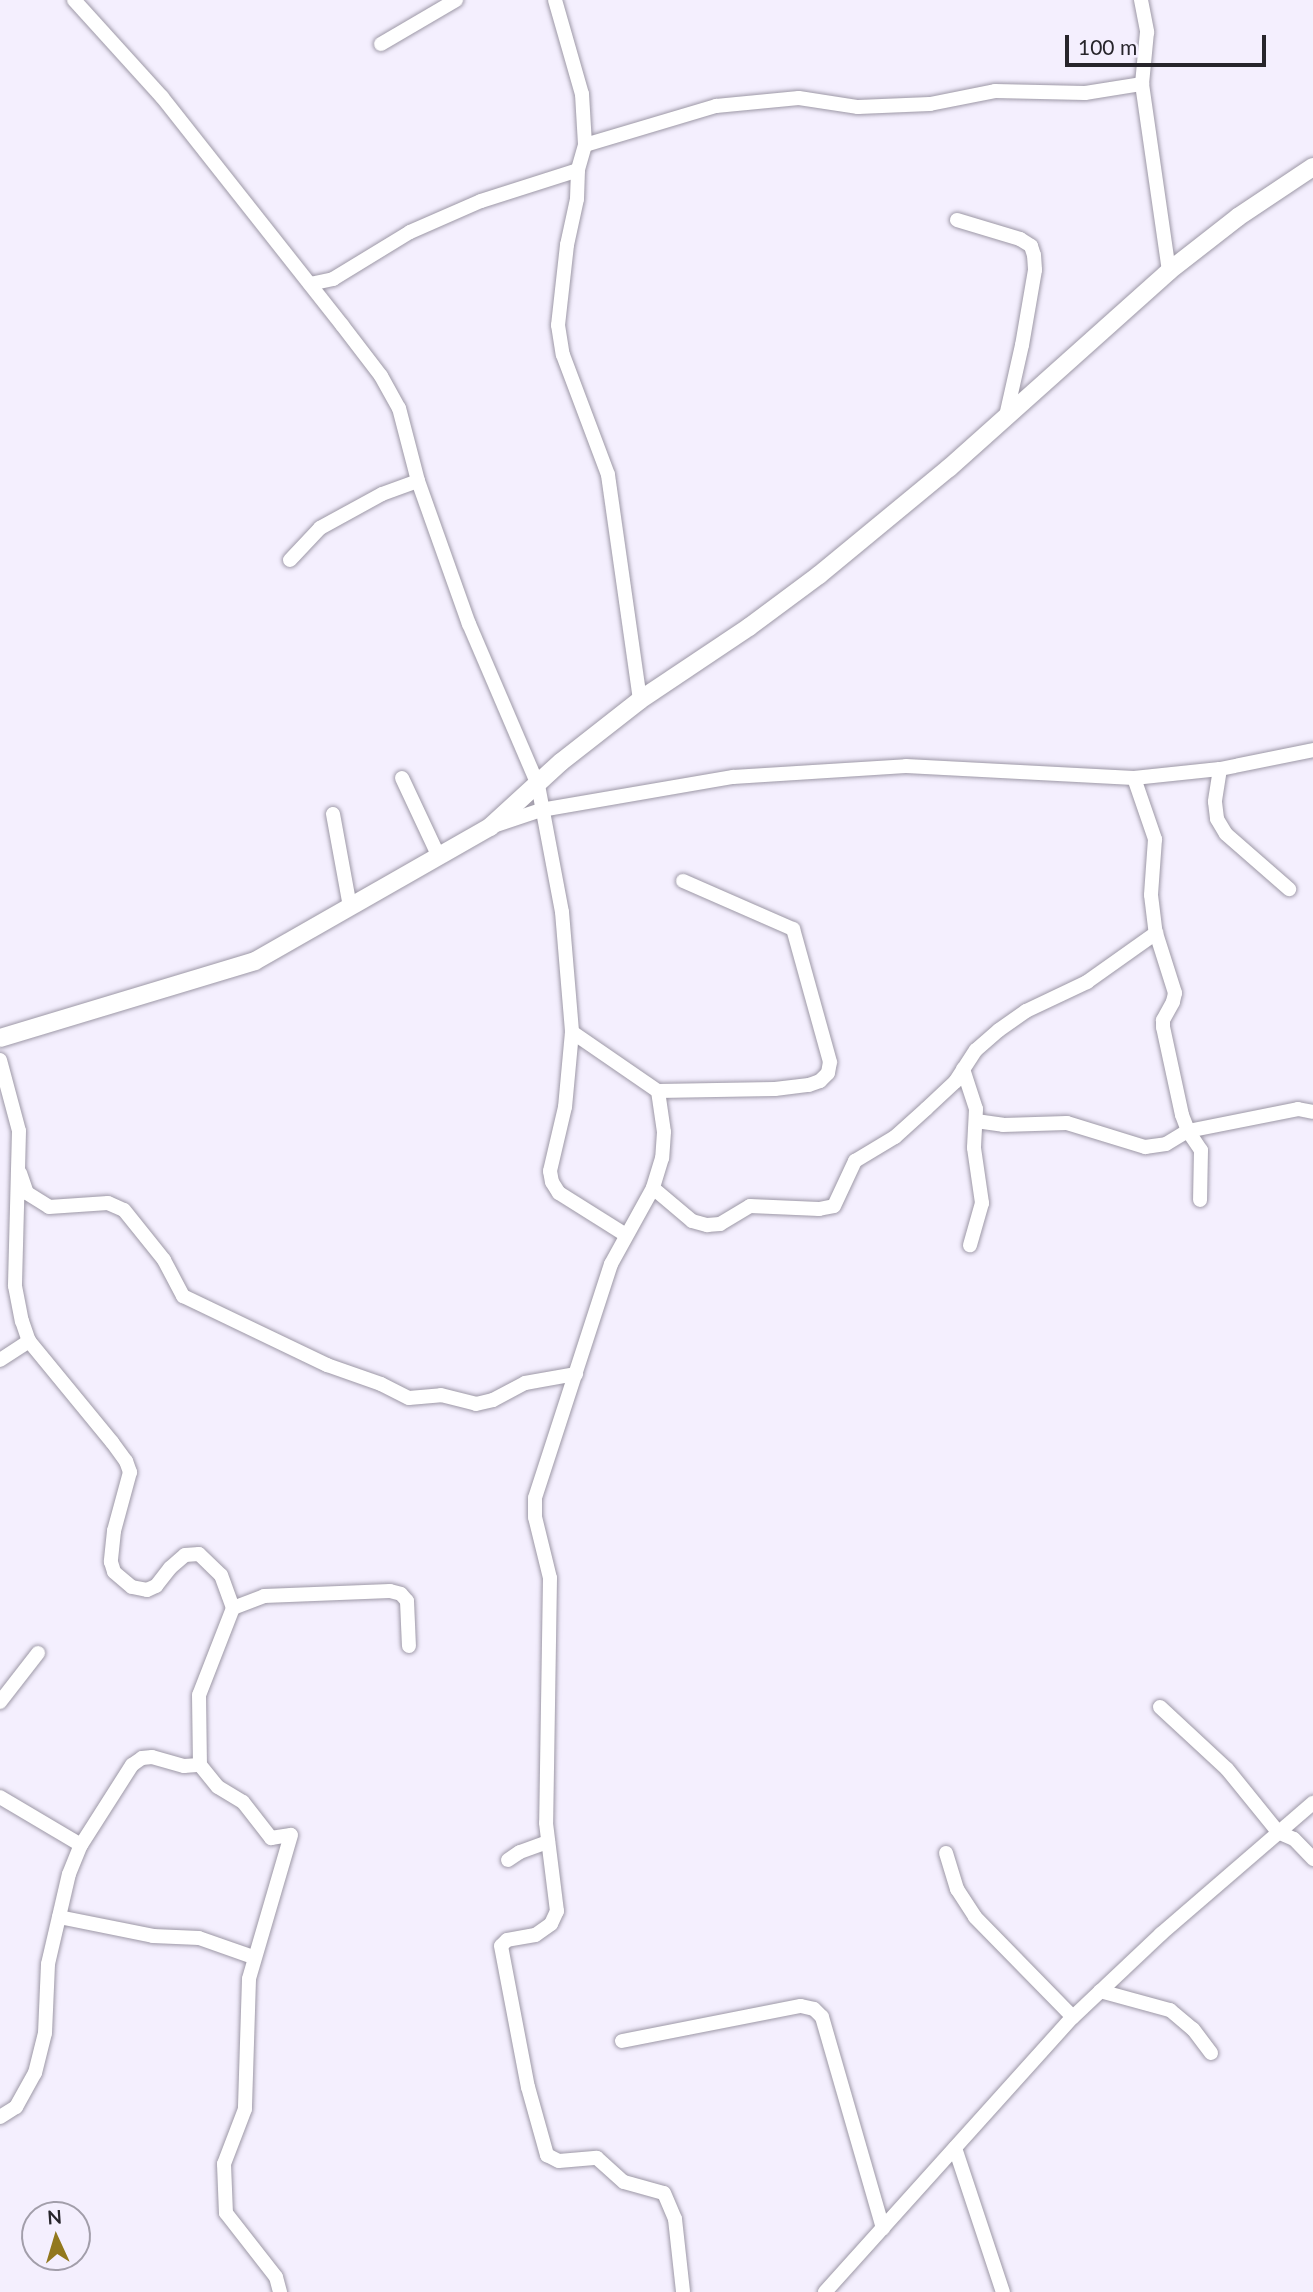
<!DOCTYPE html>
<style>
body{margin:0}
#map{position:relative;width:1313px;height:2292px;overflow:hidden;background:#f4effe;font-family:Lato,sans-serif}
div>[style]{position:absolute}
.roads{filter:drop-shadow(0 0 2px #9d98a6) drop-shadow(0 0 2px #9d98a6)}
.minor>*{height:14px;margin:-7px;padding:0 7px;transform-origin:7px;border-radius:7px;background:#fff}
.major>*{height:18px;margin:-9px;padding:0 9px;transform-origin:9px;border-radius:9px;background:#fff}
span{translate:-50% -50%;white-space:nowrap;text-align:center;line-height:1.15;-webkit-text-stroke:6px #f4effe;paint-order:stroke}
.north{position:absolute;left:21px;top:2201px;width:70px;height:70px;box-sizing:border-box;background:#f4effe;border:2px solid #a29eaa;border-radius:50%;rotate:356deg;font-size:19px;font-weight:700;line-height:28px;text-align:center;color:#27252b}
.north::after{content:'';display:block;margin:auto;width:24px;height:32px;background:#92781e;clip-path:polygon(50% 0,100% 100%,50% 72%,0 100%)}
.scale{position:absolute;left:1065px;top:35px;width:201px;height:32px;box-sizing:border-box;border:4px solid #27252b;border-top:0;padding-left:9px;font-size:21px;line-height:24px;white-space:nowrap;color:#27252b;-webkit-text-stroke:5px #f4effe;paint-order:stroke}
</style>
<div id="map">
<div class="roads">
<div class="minor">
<i style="left:74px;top:0;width:131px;rotate:47.8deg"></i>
<i style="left:162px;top:97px;width:290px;rotate:51.7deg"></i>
<i style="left:342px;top:325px;width:64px;rotate:52.6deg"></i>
<i style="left:381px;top:376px;width:37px;rotate:61deg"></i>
<i style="left:399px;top:408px;width:75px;rotate:75.4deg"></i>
<i style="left:418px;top:481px;width:152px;rotate:70.4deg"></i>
<i style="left:469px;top:624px;width:175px;rotate:66.8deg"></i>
<i style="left:538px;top:785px;width:129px;rotate:79.3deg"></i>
<i style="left:562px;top:912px;width:120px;rotate:85.2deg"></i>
<i style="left:572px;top:1032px;width:75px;rotate:95.3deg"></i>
<i style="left:565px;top:1107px;width:66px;rotate:103.2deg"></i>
<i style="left:550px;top:1171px;width:11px;rotate:80deg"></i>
<i style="left:552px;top:1182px;width:13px;rotate:58deg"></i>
<i style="left:559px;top:1193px;width:79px;rotate:32.1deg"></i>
<i style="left:555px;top:0;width:98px;rotate:74deg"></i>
<i style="left:582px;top:94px;width:51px;rotate:86.6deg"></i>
<i style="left:585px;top:145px;width:26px;rotate:106deg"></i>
<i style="left:578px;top:170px;width:29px;rotate:92deg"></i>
<i style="left:577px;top:199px;width:47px;rotate:102.3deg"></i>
<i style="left:567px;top:245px;width:81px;rotate:96.4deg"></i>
<i style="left:558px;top:325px;width:30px;rotate:81deg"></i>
<i style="left:563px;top:355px;width:128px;rotate:69.4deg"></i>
<i style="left:608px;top:475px;width:227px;rotate:81.9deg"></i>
<i style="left:1141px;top:0;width:33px;rotate:79deg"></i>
<i style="left:1147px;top:32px;width:52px;rotate:95.5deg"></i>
<i style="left:1142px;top:84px;width:189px;rotate:81.8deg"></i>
<i style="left:381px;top:44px;width:87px;rotate:-30.4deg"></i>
<i style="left:585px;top:145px;width:137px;rotate:-16.6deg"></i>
<i style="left:716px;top:106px;width:83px;rotate:-5.5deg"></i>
<i style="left:799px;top:98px;width:60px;rotate:8.7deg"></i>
<i style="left:858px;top:107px;width:72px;rotate:-2.4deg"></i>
<i style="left:930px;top:104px;width:66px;rotate:-11.3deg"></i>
<i style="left:995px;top:91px;width:90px;rotate:1.3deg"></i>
<i style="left:1085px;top:93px;width:58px;rotate:-9deg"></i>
<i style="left:957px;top:220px;width:66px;rotate:16.8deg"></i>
<i style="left:1020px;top:239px;width:13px;rotate:32deg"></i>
<i style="left:1031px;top:246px;width:9px;rotate:72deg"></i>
<i style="left:1034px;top:255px;width:15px;rotate:86deg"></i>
<i style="left:1035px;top:270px;width:76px;rotate:99.8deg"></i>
<i style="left:1022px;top:345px;width:73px;rotate:102.7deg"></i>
<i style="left:310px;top:284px;width:24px;rotate:-12deg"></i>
<i style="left:333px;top:279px;width:90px;rotate:-31.4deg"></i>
<i style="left:410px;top:232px;width:77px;rotate:-23.6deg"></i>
<i style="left:481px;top:201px;width:102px;rotate:-17.7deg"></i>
<i style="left:290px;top:560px;width:44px;rotate:-46.8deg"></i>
<i style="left:320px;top:528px;width:71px;rotate:-28.7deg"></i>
<i style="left:382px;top:494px;width:38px;rotate:-20deg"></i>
<i style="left:1220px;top:769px;width:33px;rotate:99deg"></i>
<i style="left:1215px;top:802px;width:17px;rotate:83deg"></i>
<i style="left:1217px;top:819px;width:17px;rotate:59deg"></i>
<i style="left:1226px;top:834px;width:84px;rotate:41.1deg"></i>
<i style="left:402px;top:778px;width:87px;rotate:64.9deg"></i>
<i style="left:1134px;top:778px;width:65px;rotate:71deg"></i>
<i style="left:1155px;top:839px;width:56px;rotate:94.1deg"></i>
<i style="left:1151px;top:895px;width:38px;rotate:83deg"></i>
<i style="left:1156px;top:933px;width:63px;rotate:72.4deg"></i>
<i style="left:1175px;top:993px;width:9px;rotate:103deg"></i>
<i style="left:1173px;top:1002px;width:21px;rotate:119deg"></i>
<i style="left:1163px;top:1020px;width:7px;rotate:90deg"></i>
<i style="left:1163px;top:1027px;width:90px;rotate:77.8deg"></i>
<i style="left:1182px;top:1115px;width:17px;rotate:69deg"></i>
<i style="left:1188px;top:1131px;width:23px;rotate:56deg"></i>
<i style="left:1201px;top:1150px;width:50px;rotate:91.1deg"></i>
<i style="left:333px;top:814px;width:95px;rotate:79.6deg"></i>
<i style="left:493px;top:826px;width:51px;rotate:-18.4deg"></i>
<i style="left:541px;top:810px;width:195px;rotate:-9.8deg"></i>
<i style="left:733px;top:777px;width:173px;rotate:-3.6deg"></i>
<i style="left:906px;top:766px;width:228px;rotate:3deg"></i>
<i style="left:1134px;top:778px;width:86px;rotate:-6deg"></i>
<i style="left:1220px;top:769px;width:95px;rotate:-11.5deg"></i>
<i style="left:572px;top:1032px;width:104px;rotate:34.5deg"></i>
<i style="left:658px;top:1091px;width:117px;rotate:-1deg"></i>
<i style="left:775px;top:1089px;width:34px;rotate:-7deg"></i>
<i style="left:809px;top:1085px;width:12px;rotate:-20deg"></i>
<i style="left:820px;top:1081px;width:11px;rotate:-45deg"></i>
<i style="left:828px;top:1073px;width:11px;rotate:-80deg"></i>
<i style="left:830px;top:1062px;width:138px;rotate:-105.5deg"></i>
<i style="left:793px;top:929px;width:120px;rotate:-156.4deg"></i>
<i style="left:0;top:1060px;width:73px;rotate:75deg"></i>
<i style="left:19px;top:1131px;width:155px;rotate:91.5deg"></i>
<i style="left:15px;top:1286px;width:36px;rotate:79deg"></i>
<i style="left:22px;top:1321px;width:21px;rotate:71deg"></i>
<i style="left:29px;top:1341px;width:131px;rotate:50.6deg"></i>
<i style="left:112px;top:1442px;width:24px;rotate:54deg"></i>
<i style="left:126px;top:1461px;width:12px;rotate:70deg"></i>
<i style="left:130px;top:1472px;width:61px;rotate:105.2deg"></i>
<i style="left:114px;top:1531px;width:31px;rotate:96deg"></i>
<i style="left:111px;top:1562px;width:10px;rotate:73deg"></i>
<i style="left:114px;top:1572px;width:23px;rotate:40deg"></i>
<i style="left:132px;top:1587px;width:15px;rotate:11deg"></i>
<i style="left:147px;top:1590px;width:10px;rotate:-24deg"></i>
<i style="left:156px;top:1586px;width:23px;rotate:-52deg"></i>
<i style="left:170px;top:1568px;width:20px;rotate:-41deg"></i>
<i style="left:185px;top:1555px;width:14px;rotate:-4deg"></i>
<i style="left:199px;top:1554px;width:30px;rotate:44deg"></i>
<i style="left:221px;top:1575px;width:35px;rotate:70deg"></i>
<i style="left:233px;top:1608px;width:93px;rotate:111.3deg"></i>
<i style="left:199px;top:1695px;width:70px;rotate:89.2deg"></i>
<i style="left:200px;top:1765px;width:28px;rotate:51deg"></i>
<i style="left:218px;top:1787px;width:29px;rotate:31deg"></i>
<i style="left:243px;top:1802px;width:46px;rotate:52.1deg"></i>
<i style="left:271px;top:1838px;width:20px;rotate:-9deg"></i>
<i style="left:291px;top:1835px;width:150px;rotate:106.3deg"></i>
<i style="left:249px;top:1979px;width:130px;rotate:91.8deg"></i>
<i style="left:245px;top:2109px;width:59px;rotate:110.9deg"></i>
<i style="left:224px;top:2164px;width:49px;rotate:87.7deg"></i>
<i style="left:226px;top:2213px;width:81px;rotate:52deg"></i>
<i style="left:276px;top:2277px;width:16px;rotate:75deg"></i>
<i style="left:963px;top:1069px;width:42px;rotate:72deg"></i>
<i style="left:976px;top:1109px;width:39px;rotate:93deg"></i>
<i style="left:974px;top:1148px;width:56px;rotate:81.7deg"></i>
<i style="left:982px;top:1203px;width:44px;rotate:105.9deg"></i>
<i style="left:658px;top:1091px;width:41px;rotate:81.7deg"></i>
<i style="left:664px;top:1132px;width:26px;rotate:94deg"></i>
<i style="left:662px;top:1158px;width:31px;rotate:107deg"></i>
<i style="left:653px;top:1188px;width:87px;rotate:118.9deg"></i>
<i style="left:611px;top:1264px;width:246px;rotate:108deg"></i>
<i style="left:535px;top:1498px;width:19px;rotate:90deg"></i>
<i style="left:535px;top:1517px;width:63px;rotate:76.2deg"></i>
<i style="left:550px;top:1578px;width:245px;rotate:90.9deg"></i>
<i style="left:546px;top:1823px;width:89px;rotate:82.9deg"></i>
<i style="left:557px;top:1911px;width:14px;rotate:115deg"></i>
<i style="left:551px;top:1924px;width:19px;rotate:145deg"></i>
<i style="left:535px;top:1935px;width:28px;rotate:170deg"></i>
<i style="left:507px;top:1940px;width:8px;rotate:135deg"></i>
<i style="left:501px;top:1946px;width:144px;rotate:79.2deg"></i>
<i style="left:528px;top:2087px;width:71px;rotate:74.4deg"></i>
<i style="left:547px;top:2155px;width:13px;rotate:27deg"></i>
<i style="left:559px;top:2161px;width:38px;rotate:-5deg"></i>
<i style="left:597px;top:2158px;width:36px;rotate:42deg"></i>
<i style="left:624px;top:2182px;width:41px;rotate:15.4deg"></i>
<i style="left:664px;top:2193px;width:28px;rotate:67deg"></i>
<i style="left:675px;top:2219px;width:73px;rotate:83.7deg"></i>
<i style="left:976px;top:1121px;width:27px;rotate:8deg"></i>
<i style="left:1003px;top:1125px;width:64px;rotate:-1.8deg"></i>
<i style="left:1067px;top:1123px;width:82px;rotate:17.1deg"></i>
<i style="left:1145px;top:1147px;width:21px;rotate:-8deg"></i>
<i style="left:1166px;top:1144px;width:26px;rotate:-31deg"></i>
<i style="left:1188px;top:1131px;width:112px;rotate:-11.3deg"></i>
<i style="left:1298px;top:1109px;width:15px;rotate:11deg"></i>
<i style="left:20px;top:1173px;width:21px;rotate:71deg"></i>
<i style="left:27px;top:1193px;width:26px;rotate:32deg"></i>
<i style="left:49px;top:1207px;width:59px;rotate:-3.9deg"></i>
<i style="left:108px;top:1203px;width:17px;rotate:24deg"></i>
<i style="left:124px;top:1210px;width:64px;rotate:51.3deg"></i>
<i style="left:164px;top:1260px;width:41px;rotate:62.2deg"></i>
<i style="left:183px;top:1296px;width:160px;rotate:25.6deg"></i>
<i style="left:327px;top:1365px;width:57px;rotate:19.4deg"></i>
<i style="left:381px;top:1384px;width:31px;rotate:27deg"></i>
<i style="left:409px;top:1398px;width:32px;rotate:-5deg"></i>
<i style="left:441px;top:1395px;width:36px;rotate:14deg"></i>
<i style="left:476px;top:1404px;width:17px;rotate:-13deg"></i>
<i style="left:493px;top:1400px;width:36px;rotate:-28deg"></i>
<i style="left:525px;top:1383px;width:52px;rotate:-10deg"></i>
<i style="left:653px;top:1188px;width:51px;rotate:40.2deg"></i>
<i style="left:692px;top:1221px;width:16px;rotate:15deg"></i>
<i style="left:707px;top:1225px;width:13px;rotate:-4deg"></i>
<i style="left:720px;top:1224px;width:35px;rotate:-31deg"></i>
<i style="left:750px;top:1206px;width:69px;rotate:2.5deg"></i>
<i style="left:819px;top:1209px;width:15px;rotate:-11deg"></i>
<i style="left:834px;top:1206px;width:50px;rotate:-65deg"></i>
<i style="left:855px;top:1161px;width:47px;rotate:-31deg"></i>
<i style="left:895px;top:1137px;width:42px;rotate:-42.1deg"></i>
<i style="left:926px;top:1109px;width:40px;rotate:-43deg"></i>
<i style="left:955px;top:1082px;width:38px;rotate:-57deg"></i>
<i style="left:976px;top:1050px;width:30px;rotate:-41deg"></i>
<i style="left:999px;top:1030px;width:33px;rotate:-35deg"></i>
<i style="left:1026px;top:1011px;width:68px;rotate:-25.4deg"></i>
<i style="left:1087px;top:982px;width:85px;rotate:-35.4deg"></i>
<i style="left:0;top:1360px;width:35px;rotate:-33deg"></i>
<i style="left:233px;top:1608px;width:33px;rotate:-21deg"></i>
<i style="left:264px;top:1596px;width:126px;rotate:-2.3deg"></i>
<i style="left:390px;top:1591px;width:11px;rotate:15deg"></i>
<i style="left:401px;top:1594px;width:9px;rotate:49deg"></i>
<i style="left:407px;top:1601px;width:45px;rotate:87.5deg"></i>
<i style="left:0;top:1702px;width:62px;rotate:-52.2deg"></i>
<i style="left:1160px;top:1707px;width:91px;rotate:42.8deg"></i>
<i style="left:1227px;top:1769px;width:81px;rotate:51deg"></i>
<i style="left:1278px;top:1832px;width:17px;rotate:24deg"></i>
<i style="left:1294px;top:1839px;width:28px;rotate:46deg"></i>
<i style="left:0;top:1797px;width:94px;rotate:30.7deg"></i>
<i style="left:946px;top:1853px;width:38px;rotate:73deg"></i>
<i style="left:957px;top:1889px;width:33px;rotate:57deg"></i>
<i style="left:975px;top:1917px;width:140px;rotate:45.6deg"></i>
<i style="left:508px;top:1860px;width:14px;rotate:-34deg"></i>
<i style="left:520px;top:1852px;width:30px;rotate:-20deg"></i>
<i style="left:59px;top:1917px;width:96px;rotate:11.4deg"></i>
<i style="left:153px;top:1936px;width:46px;rotate:2.5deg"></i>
<i style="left:199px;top:1938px;width:57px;rotate:19.4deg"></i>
<i style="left:1100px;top:1991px;width:73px;rotate:15.2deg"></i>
<i style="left:1170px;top:2010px;width:30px;rotate:40deg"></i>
<i style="left:1193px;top:2029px;width:30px;rotate:53deg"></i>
<i style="left:622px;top:2041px;width:182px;rotate:-11.1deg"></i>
<i style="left:801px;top:2006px;width:13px;rotate:13deg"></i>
<i style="left:814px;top:2009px;width:11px;rotate:45deg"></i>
<i style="left:822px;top:2017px;width:220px;rotate:73.9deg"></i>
<i style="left:0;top:2117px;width:19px;rotate:-32deg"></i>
<i style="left:16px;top:2107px;width:39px;rotate:-61deg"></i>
<i style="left:35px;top:2073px;width:41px;rotate:-76deg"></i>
<i style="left:45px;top:2033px;width:69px;rotate:-87.5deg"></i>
<i style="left:48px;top:1964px;width:92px;rotate:-76.9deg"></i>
<i style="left:69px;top:1874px;width:31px;rotate:-68deg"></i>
<i style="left:81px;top:1845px;width:95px;rotate:-57.5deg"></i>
<i style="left:132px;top:1765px;width:12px;rotate:-35deg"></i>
<i style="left:142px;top:1758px;width:10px;rotate:-6deg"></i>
<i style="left:152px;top:1757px;width:33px;rotate:16deg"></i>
<i style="left:184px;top:1766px;width:16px;rotate:-4deg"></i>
<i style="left:955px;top:2148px;width:152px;rotate:71.6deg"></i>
<i style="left:825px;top:2292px;width:370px;rotate:-48deg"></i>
<i style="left:1073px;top:2017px;width:121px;rotate:-43.3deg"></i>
<i style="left:1161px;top:1934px;width:201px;rotate:-40.8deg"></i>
</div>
<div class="major">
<i style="left:0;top:1038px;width:266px;rotate:-16.8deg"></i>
<i style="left:255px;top:961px;width:271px;rotate:-29.7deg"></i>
<i style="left:490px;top:827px;width:96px;rotate:-42.5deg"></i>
<i style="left:561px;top:762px;width:100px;rotate:-38.1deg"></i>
<i style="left:640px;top:700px;width:131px;rotate:-33.8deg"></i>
<i style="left:749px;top:627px;width:87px;rotate:-36.6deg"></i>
<i style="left:819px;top:575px;width:168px;rotate:-39.5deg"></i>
<i style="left:949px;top:468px;width:295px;rotate:-41.8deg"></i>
<i style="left:1169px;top:271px;width:88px;rotate:-38deg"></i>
<i style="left:1238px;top:217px;width:90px;rotate:-33.7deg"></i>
</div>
</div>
<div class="north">N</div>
<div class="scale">100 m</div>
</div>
